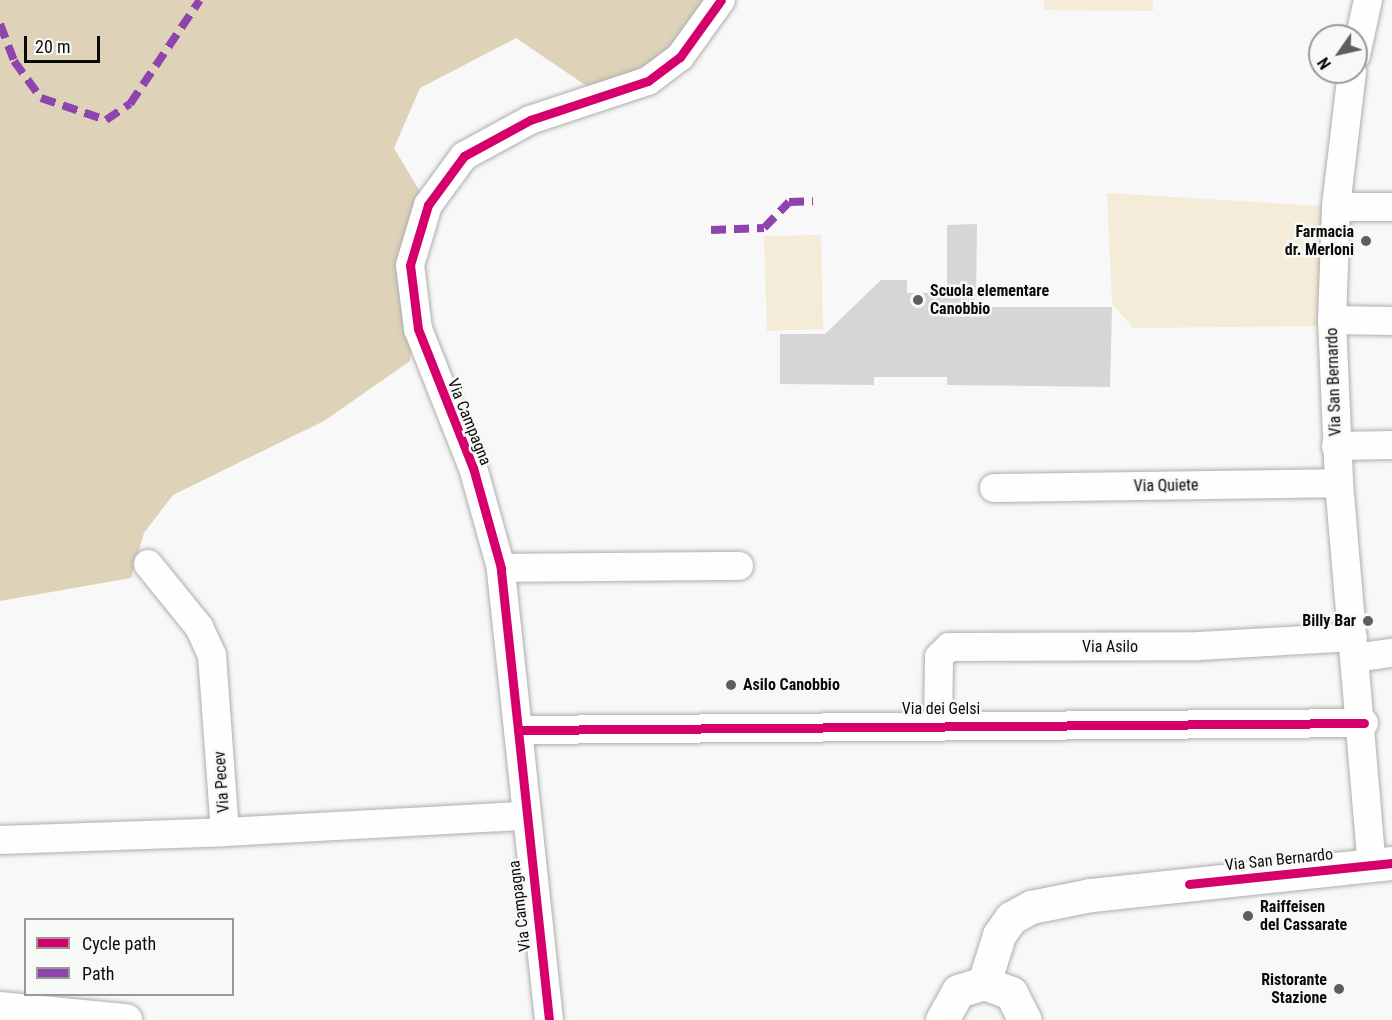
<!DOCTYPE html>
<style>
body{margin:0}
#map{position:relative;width:1392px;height:1020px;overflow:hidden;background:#f7f8f7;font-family:"Roboto Condensed",sans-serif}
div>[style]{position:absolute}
.green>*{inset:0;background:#f4ebd8}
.forest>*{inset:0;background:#ded3b9}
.building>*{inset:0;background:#d5d6d5}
.roads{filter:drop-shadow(0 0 2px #adaead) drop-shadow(0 0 2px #adaead)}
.minor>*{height:28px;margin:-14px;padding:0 14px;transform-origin:14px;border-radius:14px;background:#fefefe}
.major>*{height:33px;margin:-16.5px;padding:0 16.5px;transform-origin:16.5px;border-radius:16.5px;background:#fefefe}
.quiet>*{height:8px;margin-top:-4px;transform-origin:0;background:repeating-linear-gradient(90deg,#8e44ad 0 15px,transparent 0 23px)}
.cycleway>*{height:9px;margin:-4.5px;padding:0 4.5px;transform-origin:4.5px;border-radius:4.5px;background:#d6006c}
.dots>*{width:16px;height:16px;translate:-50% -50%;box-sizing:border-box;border:3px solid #f7f9f6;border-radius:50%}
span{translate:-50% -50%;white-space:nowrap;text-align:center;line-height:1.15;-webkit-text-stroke:5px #f7f9f6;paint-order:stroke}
.poi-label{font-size:16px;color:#0b0c0a;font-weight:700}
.right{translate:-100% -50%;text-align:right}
.left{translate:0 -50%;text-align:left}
.street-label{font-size:16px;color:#0b0c0a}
.legend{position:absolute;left:24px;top:918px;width:210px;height:78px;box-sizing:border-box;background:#f7f9f6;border:2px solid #999a98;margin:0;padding:8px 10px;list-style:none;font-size:18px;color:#0b0c0a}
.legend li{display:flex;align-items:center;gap:12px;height:30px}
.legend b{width:30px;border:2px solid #999a98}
.north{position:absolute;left:1308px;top:24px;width:60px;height:60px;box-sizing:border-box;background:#f7f9f6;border:2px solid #999a98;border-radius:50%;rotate:236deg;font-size:16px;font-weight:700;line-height:24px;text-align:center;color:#0b0c0a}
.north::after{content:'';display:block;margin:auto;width:21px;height:27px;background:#5e5f5d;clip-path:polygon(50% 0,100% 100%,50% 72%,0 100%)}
.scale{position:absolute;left:24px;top:36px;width:76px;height:27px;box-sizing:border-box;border:3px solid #0b0c0a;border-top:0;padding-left:8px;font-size:18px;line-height:21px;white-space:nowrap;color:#0b0c0a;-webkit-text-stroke:4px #f7f9f6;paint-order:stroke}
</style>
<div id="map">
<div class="green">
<i style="clip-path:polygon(1044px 0,1153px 0,1153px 11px,1044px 10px)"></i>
<i style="clip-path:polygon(1107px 193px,1336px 207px,1332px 326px,1133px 328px,1112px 303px)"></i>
<i style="clip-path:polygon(821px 235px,823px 329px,767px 331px,764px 236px)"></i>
</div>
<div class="forest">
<i style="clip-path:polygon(0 0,704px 0,660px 59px,591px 89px,516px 38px,420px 88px,394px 148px,428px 205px,410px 361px,324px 421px,173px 495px,144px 533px,131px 578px,0 601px)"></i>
</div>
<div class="building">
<i style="clip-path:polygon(977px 224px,976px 307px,1112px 307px,1110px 387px,947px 385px,947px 377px,874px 377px,874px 385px,780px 384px,780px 334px,825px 334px,881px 280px,907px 280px,907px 293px,947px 293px,947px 225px)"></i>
</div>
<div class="roads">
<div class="minor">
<i style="left:1356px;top:55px;width:56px;rotate:-77.7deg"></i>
<i style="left:1352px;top:72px;width:136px;rotate:96.8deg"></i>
<i style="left:1336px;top:207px;width:113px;rotate:92deg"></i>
<i style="left:1332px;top:320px;width:163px;rotate:87.5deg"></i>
<i style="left:1339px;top:483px;width:383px;rotate:85.1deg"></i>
<i style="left:1336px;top:207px;width:56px"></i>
<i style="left:1332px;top:320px;width:60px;rotate:1deg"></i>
<i style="left:1336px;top:446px;width:56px;rotate:-1deg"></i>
<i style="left:994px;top:488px;width:345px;rotate:-0.8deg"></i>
<i style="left:501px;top:568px;width:238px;rotate:-0.5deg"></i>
<i style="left:1355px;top:658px;width:37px;rotate:-8deg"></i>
<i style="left:938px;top:724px;width:67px;rotate:-89.1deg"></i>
<i style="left:939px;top:657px;width:14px;rotate:-45deg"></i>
<i style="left:949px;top:647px;width:250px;rotate:-0.2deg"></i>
<i style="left:1199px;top:646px;width:154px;rotate:-3.3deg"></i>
<i style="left:518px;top:730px;width:846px;rotate:-0.47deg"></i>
<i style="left:225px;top:832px;width:300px;rotate:-3.1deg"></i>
<i style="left:0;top:840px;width:225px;rotate:-2deg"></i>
<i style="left:225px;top:832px;width:177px;rotate:-94.2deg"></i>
<i style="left:212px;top:655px;width:31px;rotate:-115deg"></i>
<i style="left:199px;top:627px;width:81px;rotate:-129deg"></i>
<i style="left:549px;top:1020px;width:455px;rotate:-96.1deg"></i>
<i style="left:501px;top:568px;width:104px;rotate:-105.6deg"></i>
<i style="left:473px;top:468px;width:149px;rotate:-111.6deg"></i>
<i style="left:418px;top:329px;width:64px;rotate:-97.1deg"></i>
<i style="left:410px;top:265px;width:63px;rotate:-73.3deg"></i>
<i style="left:428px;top:205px;width:61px;rotate:-53.7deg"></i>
<i style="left:464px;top:156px;width:75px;rotate:-28.6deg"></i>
<i style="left:530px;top:120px;width:124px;rotate:-18.3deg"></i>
<i style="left:648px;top:81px;width:40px;rotate:-37deg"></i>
<i style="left:680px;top:57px;width:70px;rotate:-54.3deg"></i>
</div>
<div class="major">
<i style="left:984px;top:983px;width:50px;rotate:-72.6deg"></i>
<i style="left:999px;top:935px;width:21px;rotate:-55deg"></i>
<i style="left:1011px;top:918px;width:23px;rotate:-29deg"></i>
<i style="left:1031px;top:907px;width:61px;rotate:-11.3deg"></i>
<i style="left:1091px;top:895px;width:303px;rotate:-6.1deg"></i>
<i style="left:0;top:1008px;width:126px;rotate:5.5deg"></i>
<i style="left:942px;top:1020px;width:33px;rotate:-61deg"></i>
<i style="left:958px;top:991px;width:27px;rotate:-17deg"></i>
<i style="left:984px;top:983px;width:29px;rotate:20deg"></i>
<i style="left:1011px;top:993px;width:30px;rotate:63deg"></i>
</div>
</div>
<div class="quiet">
<i style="left:0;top:24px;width:40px;rotate:69deg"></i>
<i style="left:14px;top:61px;width:46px;rotate:53.9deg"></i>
<i style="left:41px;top:98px;width:69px;rotate:18.7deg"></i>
<i style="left:106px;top:120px;width:29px;rotate:-34deg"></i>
<i style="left:130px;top:104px;width:125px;rotate:-56.1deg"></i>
<i style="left:711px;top:230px;width:53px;rotate:-2.2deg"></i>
<i style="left:764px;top:228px;width:36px;rotate:-46deg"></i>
<i style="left:789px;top:202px;width:24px;rotate:-2deg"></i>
</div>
<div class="cycleway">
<i style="left:518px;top:730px;width:846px;rotate:-0.47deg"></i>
<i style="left:1189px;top:884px;width:204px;rotate:-5.9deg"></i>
<i style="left:549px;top:1020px;width:455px;rotate:-96.1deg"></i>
<i style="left:501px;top:568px;width:104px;rotate:-105.6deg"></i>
<i style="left:473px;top:468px;width:149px;rotate:-111.6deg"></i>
<i style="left:418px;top:329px;width:64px;rotate:-97.1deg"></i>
<i style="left:410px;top:265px;width:63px;rotate:-73.3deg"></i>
<i style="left:428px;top:205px;width:61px;rotate:-53.7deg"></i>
<i style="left:464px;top:156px;width:75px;rotate:-28.6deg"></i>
<i style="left:530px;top:120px;width:124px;rotate:-18.3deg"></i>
<i style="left:648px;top:81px;width:40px;rotate:-37deg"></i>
<i style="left:680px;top:57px;width:70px;rotate:-54.3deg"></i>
</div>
<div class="dots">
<i style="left:1366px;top:241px;background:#5e5f5d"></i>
<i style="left:918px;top:300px;background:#5e5f5d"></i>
<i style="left:1368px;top:621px;background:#5e5f5d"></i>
<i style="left:731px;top:685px;background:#5e5f5d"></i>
<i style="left:1248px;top:916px;background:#5e5f5d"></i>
<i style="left:1339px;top:989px;background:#5e5f5d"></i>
</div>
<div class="poi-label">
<span class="right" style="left:1354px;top:241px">Farmacia<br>dr. Merloni</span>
<span class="left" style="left:930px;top:300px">Scuola elementare<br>Canobbio</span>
<span class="right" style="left:1356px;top:621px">Billy Bar</span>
<span class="left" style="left:743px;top:685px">Asilo Canobbio</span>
<span class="left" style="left:1260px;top:916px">Raiffeisen<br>del Cassarate</span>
<span class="right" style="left:1327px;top:989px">Ristorante<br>Stazione</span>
</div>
<div class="street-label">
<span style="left:1334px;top:382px;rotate:-92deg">Via San Bernardo</span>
<span style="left:469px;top:422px;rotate:68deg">Via Campagna</span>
<span style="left:1166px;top:486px;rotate:-1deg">Via Quiete</span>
<span style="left:1110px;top:647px">Via Asilo</span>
<span style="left:941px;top:709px">Via dei Gelsi</span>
<span style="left:222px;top:782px;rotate:-94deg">Via Pecev</span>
<span style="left:1279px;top:860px;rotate:-6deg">Via San Bernardo</span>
<span style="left:520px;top:906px;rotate:-97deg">Via Campagna</span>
</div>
<ul class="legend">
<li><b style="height:8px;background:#d6006c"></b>Cycle path</li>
<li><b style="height:8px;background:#8e44ad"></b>Path</li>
</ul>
<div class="north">N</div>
<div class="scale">20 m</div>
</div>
